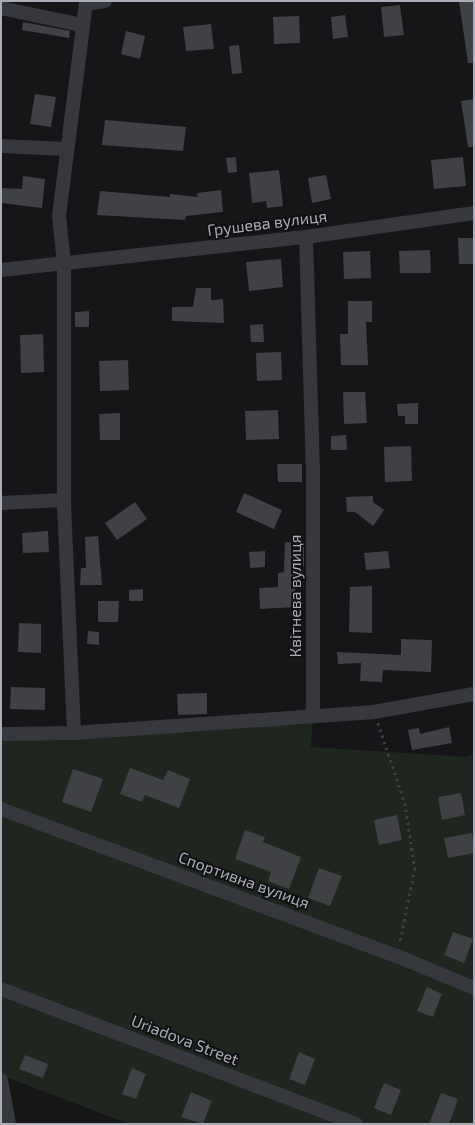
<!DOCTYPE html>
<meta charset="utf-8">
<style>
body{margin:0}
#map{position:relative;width:475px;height:1125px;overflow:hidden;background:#161618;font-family:"Exo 2",sans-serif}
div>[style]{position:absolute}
.green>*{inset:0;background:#1e261f}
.building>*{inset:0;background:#404145}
.path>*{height:2.5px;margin-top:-1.25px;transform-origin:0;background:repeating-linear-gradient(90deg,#3d3f44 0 2.5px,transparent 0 6.5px)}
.street>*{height:14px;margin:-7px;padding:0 7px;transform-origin:7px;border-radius:7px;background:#37383d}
span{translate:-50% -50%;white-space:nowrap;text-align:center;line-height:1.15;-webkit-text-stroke:4px #111113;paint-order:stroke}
.street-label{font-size:16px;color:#a8adb8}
.frame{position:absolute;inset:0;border:2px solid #a8adb8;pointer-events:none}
</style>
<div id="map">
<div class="green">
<i style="clip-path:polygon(313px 716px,311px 747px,468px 757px,474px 753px,474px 1124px,129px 1124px,1px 1075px,1px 739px)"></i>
</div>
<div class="building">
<i style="clip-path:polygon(459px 1px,474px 1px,474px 63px,468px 63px)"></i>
<i style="clip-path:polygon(400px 5px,404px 35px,384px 37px,381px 7px)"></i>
<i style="clip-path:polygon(345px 15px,348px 37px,333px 39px,331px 17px)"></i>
<i style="clip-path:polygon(299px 16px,300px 43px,274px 44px,273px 17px)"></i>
<i style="clip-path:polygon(23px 22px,70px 31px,69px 38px,22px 30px)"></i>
<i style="clip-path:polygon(211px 24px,214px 49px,186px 51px,183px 27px)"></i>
<i style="clip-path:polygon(126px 31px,145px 36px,140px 59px,121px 54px)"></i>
<i style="clip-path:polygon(239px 45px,242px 73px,232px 74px,229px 46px)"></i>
<i style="clip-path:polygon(35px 94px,56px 97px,51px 127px,30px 124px)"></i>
<i style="clip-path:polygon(474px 99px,474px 147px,468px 147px,461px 101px)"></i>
<i style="clip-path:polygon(105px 120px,186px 127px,183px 151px,102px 145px)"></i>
<i style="clip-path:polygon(236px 157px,237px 172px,228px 173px,226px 158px)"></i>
<i style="clip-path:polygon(463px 157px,466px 186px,434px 189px,431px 160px)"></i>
<i style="clip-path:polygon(279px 170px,283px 206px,267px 208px,266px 201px,252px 203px,249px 173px)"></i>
<i style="clip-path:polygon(326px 175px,331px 199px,312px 203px,308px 178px)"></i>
<i style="clip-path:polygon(23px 176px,45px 179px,42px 208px,1px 203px,1px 188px,22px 189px)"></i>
<i style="clip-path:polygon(221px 190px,223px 212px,186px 216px,185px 220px,97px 215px,100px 191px,170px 197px,170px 194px,198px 197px,197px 193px)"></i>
<i style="clip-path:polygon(458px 238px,474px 238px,474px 264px,459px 264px)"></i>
<i style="clip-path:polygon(430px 250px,431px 273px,400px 273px,399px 251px)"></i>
<i style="clip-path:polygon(370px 251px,371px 278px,344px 279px,343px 252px)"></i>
<i style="clip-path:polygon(281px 259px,283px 287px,249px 291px,246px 262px)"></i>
<i style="clip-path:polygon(196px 288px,211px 288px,211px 300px,223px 299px,224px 323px,172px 321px,172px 307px,193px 307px)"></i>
<i style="clip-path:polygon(348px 301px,372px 301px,372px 322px,366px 322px,368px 365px,341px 365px,340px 334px,348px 334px)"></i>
<i style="clip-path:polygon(89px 311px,89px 327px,75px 327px,75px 312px)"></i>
<i style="clip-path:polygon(263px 324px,264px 342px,251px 342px,250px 325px)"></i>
<i style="clip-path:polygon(43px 334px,44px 372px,21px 373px,20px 335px)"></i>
<i style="clip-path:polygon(281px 352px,282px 380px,257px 381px,256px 353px)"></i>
<i style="clip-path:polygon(128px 360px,129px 390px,100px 391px,99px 361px)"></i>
<i style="clip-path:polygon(343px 392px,365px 392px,367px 423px,344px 424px)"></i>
<i style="clip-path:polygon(418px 403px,418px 424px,405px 424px,405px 416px,398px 416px,397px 404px)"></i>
<i style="clip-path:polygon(278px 410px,279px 439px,246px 440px,245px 411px)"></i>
<i style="clip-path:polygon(120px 413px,120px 440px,100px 440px,99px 414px)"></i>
<i style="clip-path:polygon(346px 435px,347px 450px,331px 450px,331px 436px)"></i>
<i style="clip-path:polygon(411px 446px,412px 481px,385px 482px,384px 447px)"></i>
<i style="clip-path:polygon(277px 464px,302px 464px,302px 482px,278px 482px)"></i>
<i style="clip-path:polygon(244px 493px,282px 510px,274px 529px,236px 512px)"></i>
<i style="clip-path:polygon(373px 496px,373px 502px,384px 510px,373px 526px,355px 512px,347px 512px,346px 497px)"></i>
<i style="clip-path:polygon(135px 502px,147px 519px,117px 540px,105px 523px)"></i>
<i style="clip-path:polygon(48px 531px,49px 552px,23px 553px,22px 533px)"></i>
<i style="clip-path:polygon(98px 536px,102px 585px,80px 585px,81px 568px,86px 568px,85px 537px)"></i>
<i style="clip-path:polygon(285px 542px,304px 543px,304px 566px,300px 566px,301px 580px,295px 580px,296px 607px,260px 609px,259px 588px,278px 587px,278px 573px,284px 572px)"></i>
<i style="clip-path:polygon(265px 551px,265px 567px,250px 568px,249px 552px)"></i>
<i style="clip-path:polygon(388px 551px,390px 568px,366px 570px,364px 553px)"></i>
<i style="clip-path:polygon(372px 586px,372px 633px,349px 632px,350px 587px)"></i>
<i style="clip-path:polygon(143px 589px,143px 601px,129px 601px,129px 590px)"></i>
<i style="clip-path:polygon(98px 601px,119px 601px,118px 622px,98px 622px)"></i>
<i style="clip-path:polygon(19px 623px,41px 624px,41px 653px,18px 652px)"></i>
<i style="clip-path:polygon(88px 631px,99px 632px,99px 645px,87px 644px)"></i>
<i style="clip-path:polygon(401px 639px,432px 640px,431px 672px,383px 670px,382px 682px,360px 681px,361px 663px,338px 664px,337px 652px,401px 655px)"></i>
<i style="clip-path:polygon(11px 687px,45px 688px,45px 710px,10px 709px)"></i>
<i style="clip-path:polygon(207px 693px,207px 714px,178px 715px,177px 694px)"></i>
<i style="clip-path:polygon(449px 727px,452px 743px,412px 750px,408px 730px,419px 728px,420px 734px)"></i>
<i style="clip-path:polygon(130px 768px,163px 780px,168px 770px,190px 779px,179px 808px,145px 795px,142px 802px,120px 794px)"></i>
<i style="clip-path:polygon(73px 769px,103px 779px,91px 812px,62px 802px)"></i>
<i style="clip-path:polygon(461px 793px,465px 815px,442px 820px,438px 797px)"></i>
<i style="clip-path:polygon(397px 815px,402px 840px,379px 845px,374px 820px)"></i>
<i style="clip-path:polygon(245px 830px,265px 837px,263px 842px,301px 857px,289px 889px,268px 881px,271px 872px,235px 859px)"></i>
<i style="clip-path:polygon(472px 833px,474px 853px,448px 858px,444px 838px)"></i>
<i style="clip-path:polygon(319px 868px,342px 876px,330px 906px,308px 898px)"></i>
<i style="clip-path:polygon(453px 932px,473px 939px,464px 963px,444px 955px)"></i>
<i style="clip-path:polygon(427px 987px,442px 994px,433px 1017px,417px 1011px)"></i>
<i style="clip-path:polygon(299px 1052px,315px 1059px,305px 1085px,289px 1079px)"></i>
<i style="clip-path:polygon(25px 1055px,48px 1064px,43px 1078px,19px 1069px)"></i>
<i style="clip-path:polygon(132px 1068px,146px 1074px,136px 1099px,122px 1094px)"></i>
<i style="clip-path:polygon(384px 1083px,401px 1090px,391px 1115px,374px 1108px)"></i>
<i style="clip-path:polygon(191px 1092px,212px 1101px,203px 1124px,181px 1117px)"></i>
<i style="clip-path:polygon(441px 1093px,458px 1099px,449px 1124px,429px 1124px)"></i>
</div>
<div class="path">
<i style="left:378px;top:723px;width:84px;rotate:71.4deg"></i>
<i style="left:405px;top:803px;width:66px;rotate:81.3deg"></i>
<i style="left:415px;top:868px;width:76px;rotate:101.3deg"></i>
</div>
<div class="street">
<i style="left:86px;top:4px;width:19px;rotate:-9deg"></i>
<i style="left:1px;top:8px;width:83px;rotate:11.9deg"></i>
<i style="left:1px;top:146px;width:66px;rotate:2.6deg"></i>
<i style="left:306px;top:237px;width:233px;rotate:88.3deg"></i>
<i style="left:313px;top:470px;width:246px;rotate:90deg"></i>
<i style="left:1px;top:270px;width:307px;rotate:-6.2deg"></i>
<i style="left:306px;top:237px;width:170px;rotate:-8.1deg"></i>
<i style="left:1px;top:503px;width:63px;rotate:-2.7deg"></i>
<i style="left:74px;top:733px;width:233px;rotate:-92.5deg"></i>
<i style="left:64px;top:500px;width:236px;rotate:-90deg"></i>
<i style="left:64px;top:264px;width:48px;rotate:-95.9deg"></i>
<i style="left:59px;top:216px;width:217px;rotate:-82.8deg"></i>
<i style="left:1px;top:734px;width:73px;rotate:-0.8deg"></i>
<i style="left:74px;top:733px;width:301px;rotate:-4deg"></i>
<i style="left:374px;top:712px;width:102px;rotate:-10.2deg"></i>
<i style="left:1px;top:809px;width:422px;rotate:20.4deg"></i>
<i style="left:397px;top:956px;width:83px;rotate:22.6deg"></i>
<i style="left:1px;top:989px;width:380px;rotate:20.8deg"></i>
<i style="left:1px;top:1080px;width:45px;rotate:79.7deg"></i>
</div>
<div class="street-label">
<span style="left:267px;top:223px;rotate:-7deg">Грушева вулиця</span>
<span style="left:295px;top:596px;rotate:-90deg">Квітнева вулиця</span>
<span style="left:244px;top:880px;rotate:20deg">Спортивна вулиця</span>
<span style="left:185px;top:1040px;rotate:21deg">Uriadova Street</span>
</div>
<div class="frame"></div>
</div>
